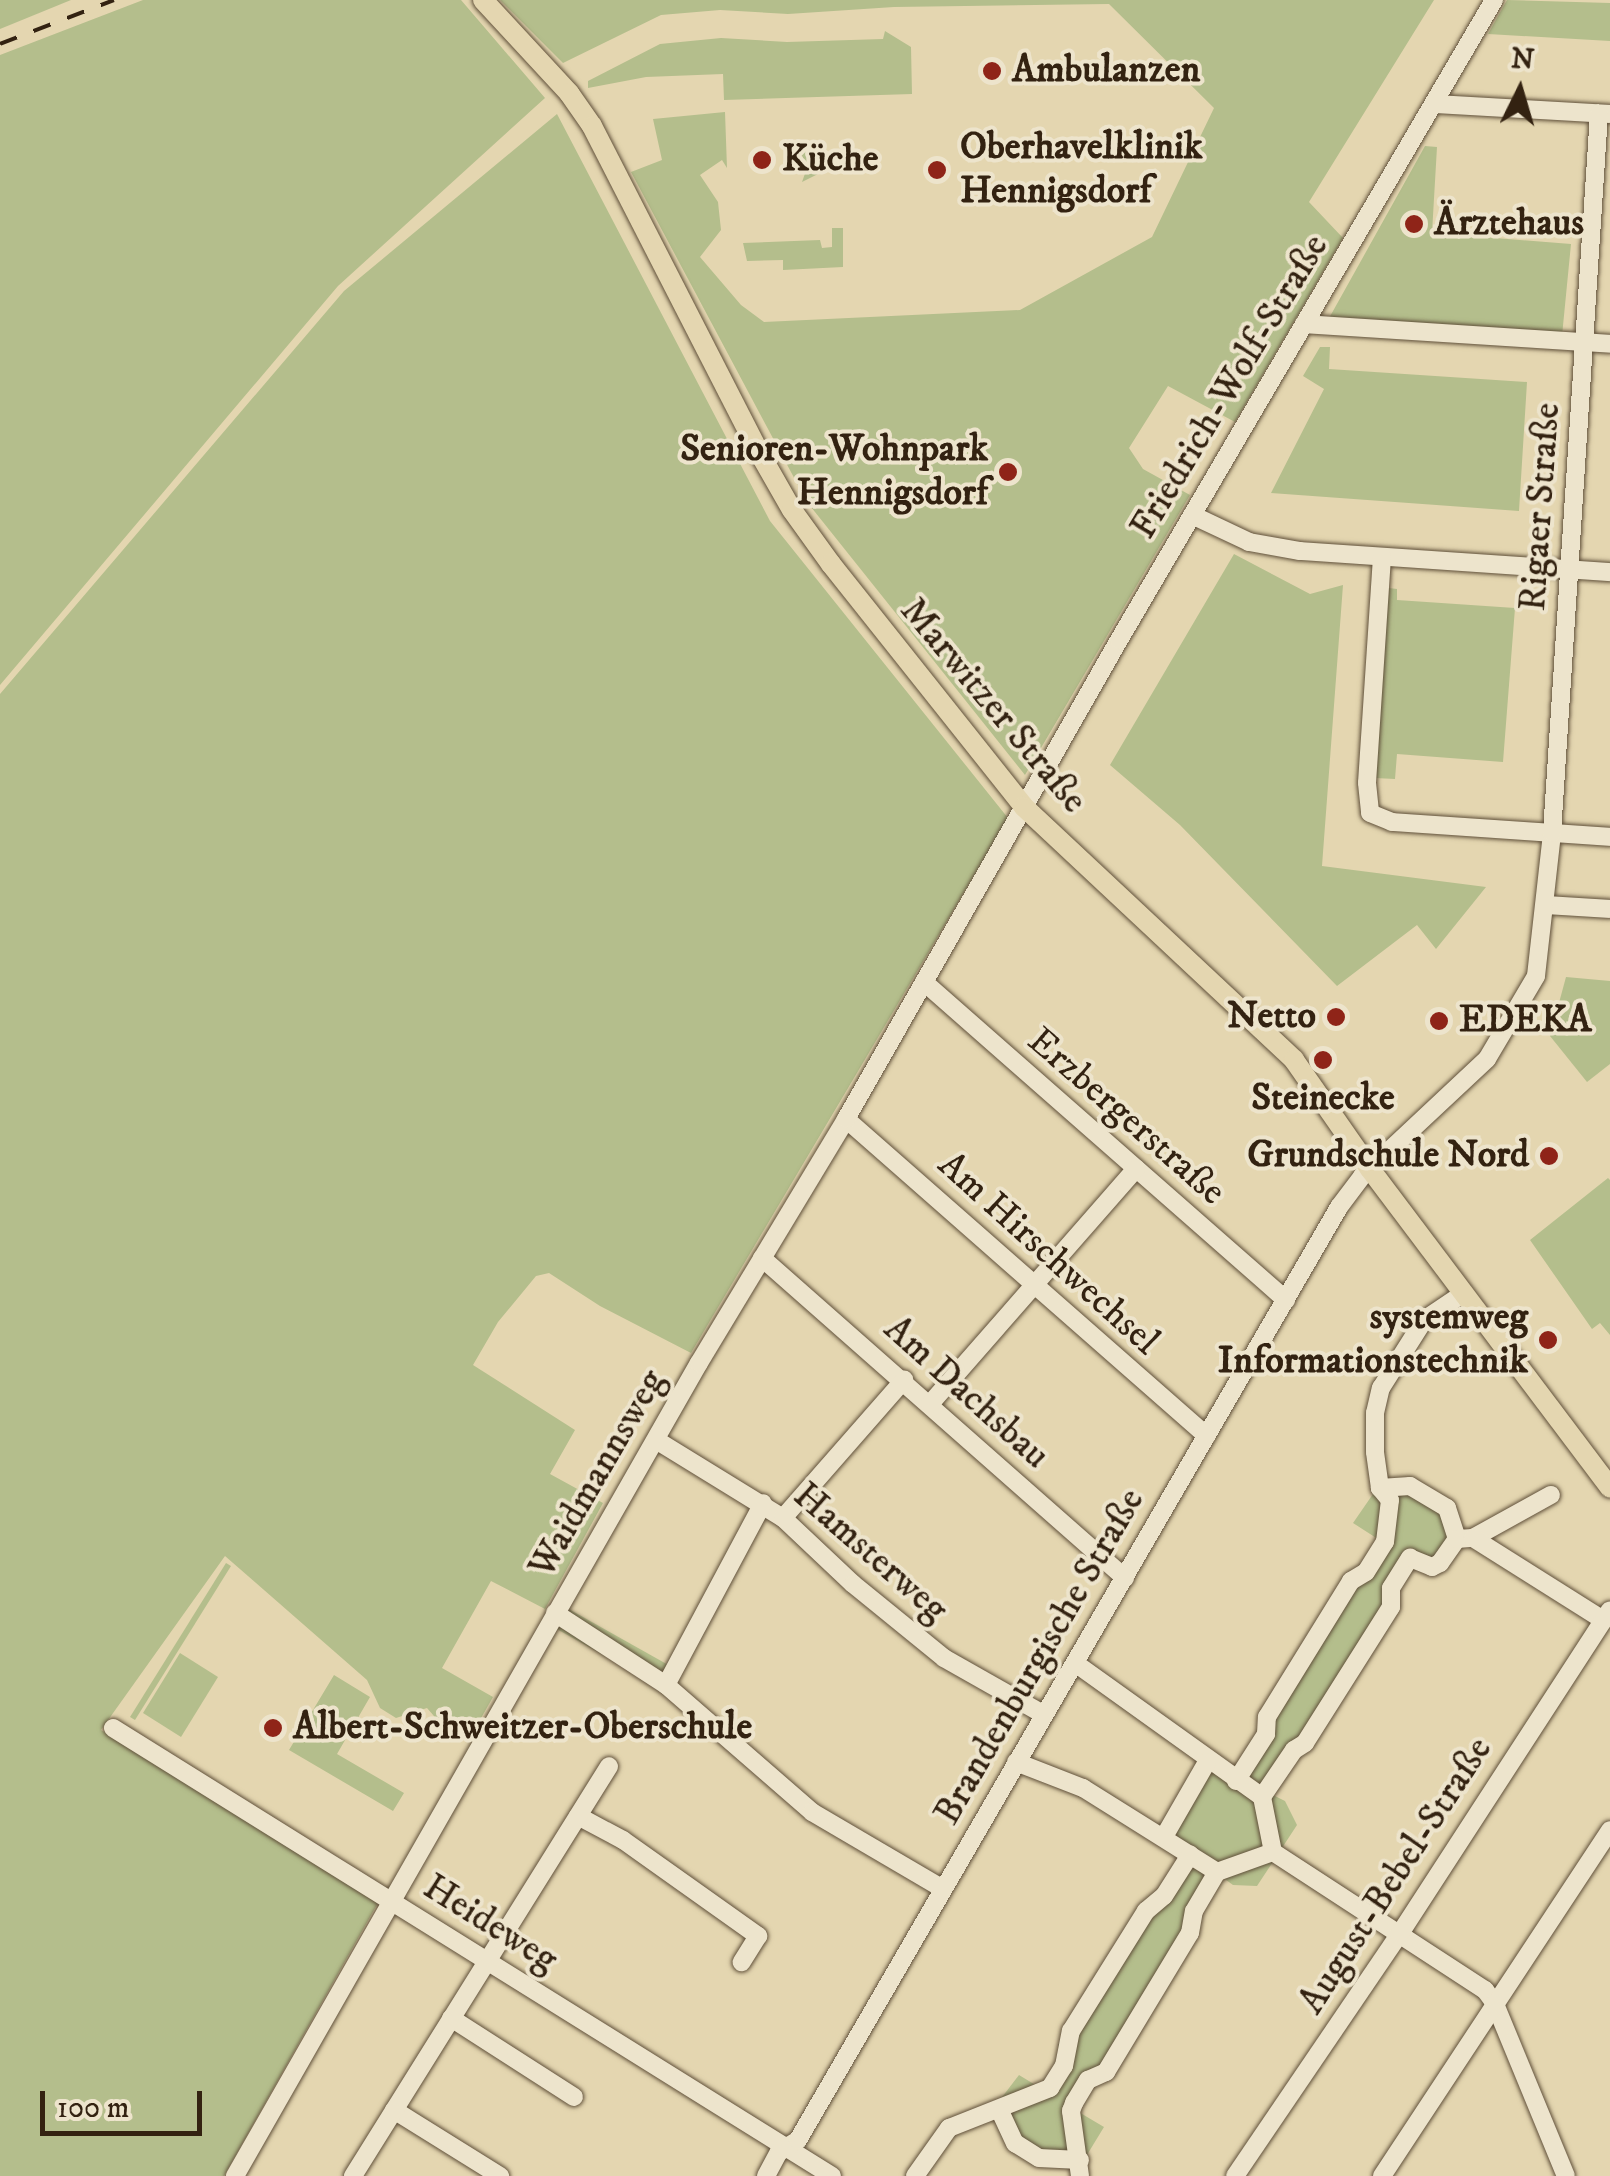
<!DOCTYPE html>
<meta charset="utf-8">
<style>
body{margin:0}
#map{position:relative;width:1610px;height:2176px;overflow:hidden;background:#e4d6b0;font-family:"IM FELL DW Pica",serif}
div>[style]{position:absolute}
.green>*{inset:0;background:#b4be8c}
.roads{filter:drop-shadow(0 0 2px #5f4f39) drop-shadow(0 0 2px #5f4f39)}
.minor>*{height:18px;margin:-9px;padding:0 9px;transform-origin:9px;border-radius:9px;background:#ede4cc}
.major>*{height:20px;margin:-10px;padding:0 10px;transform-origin:10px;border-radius:10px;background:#e4d6b0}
.rail>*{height:4px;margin-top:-2px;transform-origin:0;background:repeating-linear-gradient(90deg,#321 0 18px,transparent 0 36px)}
.dots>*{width:28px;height:28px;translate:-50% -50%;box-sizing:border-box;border:5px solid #ede4cc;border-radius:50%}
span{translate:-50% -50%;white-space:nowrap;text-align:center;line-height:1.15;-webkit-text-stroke:8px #ede4cc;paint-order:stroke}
.poi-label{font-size:38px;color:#321;font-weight:700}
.left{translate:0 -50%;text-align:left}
.right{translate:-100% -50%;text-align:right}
.street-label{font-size:38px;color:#321}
.north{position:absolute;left:1470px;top:40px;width:100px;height:100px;-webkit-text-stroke:8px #ede4cc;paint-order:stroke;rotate:5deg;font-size:28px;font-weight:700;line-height:40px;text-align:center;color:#321}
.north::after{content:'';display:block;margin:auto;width:35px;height:45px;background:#321;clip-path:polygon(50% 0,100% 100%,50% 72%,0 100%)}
.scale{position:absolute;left:40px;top:2091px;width:162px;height:45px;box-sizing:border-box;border:5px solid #321;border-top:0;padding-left:12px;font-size:30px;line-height:35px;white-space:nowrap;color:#321;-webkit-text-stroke:8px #ede4cc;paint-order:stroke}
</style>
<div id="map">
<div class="green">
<i style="clip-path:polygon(0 0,71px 0,0 29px)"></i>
<i style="clip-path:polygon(143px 0,461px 0,545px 98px,338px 286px,0 685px,0 55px)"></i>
<i style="clip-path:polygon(500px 0,1434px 0,1309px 202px,1343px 238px,1235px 422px,1168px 386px,1129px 448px,1143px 469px,1190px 495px,1025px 775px,807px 502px,631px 172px,662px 160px,653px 119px,725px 112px,727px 168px,722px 160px,700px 175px,718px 202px,721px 230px,700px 257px,741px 305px,764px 322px,1020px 310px,1152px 237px,1214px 108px,1109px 4px,894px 7px,788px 14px,720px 10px,661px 15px,563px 63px)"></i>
<i style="clip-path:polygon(1507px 0,1610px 3px,1610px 41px,1488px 34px)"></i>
<i style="clip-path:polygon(885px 31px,911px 47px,912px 94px,724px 100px,723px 74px,646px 77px,588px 88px,588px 81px,660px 44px,721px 38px,787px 42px,883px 39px)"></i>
<i style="clip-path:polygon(557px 114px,770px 521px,1008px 818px,691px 1353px,600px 1306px,549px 1273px,536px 1276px,498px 1322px,473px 1365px,575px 1430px,550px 1474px,603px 1503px,545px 1609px,491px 1581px,442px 1668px,493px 1697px,476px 1727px,447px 1731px,427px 1708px,396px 1718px,380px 1708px,367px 1680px,225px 1556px,101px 1730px,379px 1901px,224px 2176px,0 2176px,0 694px,344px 291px)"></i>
<i style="clip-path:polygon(1425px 146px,1437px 147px,1432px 233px,1571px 244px,1562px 336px,1328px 320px)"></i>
<i style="clip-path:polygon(799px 148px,815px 151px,819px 169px,828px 169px,802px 182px,807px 168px)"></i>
<i style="clip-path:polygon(832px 228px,843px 228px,843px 267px,783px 270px,783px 260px,747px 261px,743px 243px,820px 240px,822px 248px,832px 247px)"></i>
<i style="clip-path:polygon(1320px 347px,1330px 347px,1329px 369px,1527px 382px,1519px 511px,1271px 493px,1324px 389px,1303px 376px)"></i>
<i style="clip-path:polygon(1234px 554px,1310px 594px,1343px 585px,1322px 866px,1486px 887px,1436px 949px,1417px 925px,1337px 986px,1180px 825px,1110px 765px)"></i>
<i style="clip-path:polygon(1389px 588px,1397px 589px,1397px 600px,1515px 608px,1503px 762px,1397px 754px,1395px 779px,1375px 778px)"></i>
<i style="clip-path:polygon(1566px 977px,1610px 981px,1610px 1064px,1587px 1082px,1550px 1036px)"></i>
<i style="clip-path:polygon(1608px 1178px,1610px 1180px,1610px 1335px,1600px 1323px,1592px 1329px,1530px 1240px)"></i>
<i style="clip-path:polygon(1382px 1481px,1411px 1481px,1465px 1535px,1443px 1566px,1414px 1562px,1273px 1795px,1285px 1801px,1297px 1825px,1257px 1886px,1233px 1885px,1222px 1877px,1092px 2083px,1077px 2111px,1104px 2127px,1079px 2168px,1039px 2164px,993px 2109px,1019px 2075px,1042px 2089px,1059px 2065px,1058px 2045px,1144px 1905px,1160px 1894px,1185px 1855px,1157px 1837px,1207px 1754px,1235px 1771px,1381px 1541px,1353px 1523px)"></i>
<i style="clip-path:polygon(226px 1563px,231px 1566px,135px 1720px,130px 1717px)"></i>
<i style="clip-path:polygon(567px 1608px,679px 1671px,667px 1691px,555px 1628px)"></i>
<i style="clip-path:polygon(180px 1653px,218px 1677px,181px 1737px,143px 1713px)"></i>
<i style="clip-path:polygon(334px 1675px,370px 1697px,337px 1754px,404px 1793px,393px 1811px,289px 1750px)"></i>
</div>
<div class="roads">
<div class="minor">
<i style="left:1436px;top:104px;width:174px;rotate:3.3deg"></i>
<i style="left:1304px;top:324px;width:307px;rotate:3.7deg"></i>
<i style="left:1192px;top:515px;width:63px;rotate:25.3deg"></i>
<i style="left:1249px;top:542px;width:52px;rotate:10deg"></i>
<i style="left:1300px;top:551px;width:311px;rotate:3.9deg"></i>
<i style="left:1382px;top:557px;width:226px;rotate:93.8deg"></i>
<i style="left:1367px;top:783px;width:30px;rotate:84deg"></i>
<i style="left:1370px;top:813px;width:24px;rotate:22deg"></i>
<i style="left:1392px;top:822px;width:219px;rotate:3.9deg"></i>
<i style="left:1547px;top:905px;width:63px;rotate:3.6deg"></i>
<i style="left:924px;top:982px;width:482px;rotate:41.3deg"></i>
<i style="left:846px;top:1119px;width:480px;rotate:41.3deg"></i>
<i style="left:762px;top:1258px;width:484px;rotate:41.4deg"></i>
<i style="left:930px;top:1404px;width:313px;rotate:-48.8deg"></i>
<i style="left:656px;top:1440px;width:149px;rotate:31.6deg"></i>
<i style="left:783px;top:1518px;width:96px;rotate:43.3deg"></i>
<i style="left:853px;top:1584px;width:117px;rotate:39.1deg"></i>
<i style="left:944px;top:1658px;width:114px;rotate:29.5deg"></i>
<i style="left:1380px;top:1488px;width:30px;rotate:-4deg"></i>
<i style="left:1410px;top:1486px;width:43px;rotate:30.7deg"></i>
<i style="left:1447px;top:1508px;width:33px;rotate:72deg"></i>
<i style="left:783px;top:1518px;width:184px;rotate:-48.8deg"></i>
<i style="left:1473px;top:1538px;width:89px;rotate:-28.9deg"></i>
<i style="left:555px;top:1613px;width:132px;rotate:33deg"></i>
<i style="left:666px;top:1685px;width:194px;rotate:41deg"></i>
<i style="left:812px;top:1812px;width:152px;rotate:30.4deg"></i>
<i style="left:1075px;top:1663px;width:230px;rotate:35.6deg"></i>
<i style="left:1262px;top:1797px;width:56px;rotate:78.7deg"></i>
<i style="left:666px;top:1685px;width:206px;rotate:-61.9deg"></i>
<i style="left:113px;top:1728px;width:847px;rotate:31.93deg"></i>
<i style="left:1016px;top:1762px;width:72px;rotate:21.2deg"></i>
<i style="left:1083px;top:1788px;width:158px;rotate:32.1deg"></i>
<i style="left:1217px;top:1872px;width:59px;rotate:-19.7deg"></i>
<i style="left:1236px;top:1781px;width:56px;rotate:-57.4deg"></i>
<i style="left:1266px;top:1734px;width:17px;rotate:-87deg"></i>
<i style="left:1267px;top:1717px;width:160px;rotate:-58.3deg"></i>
<i style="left:1351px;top:1581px;width:17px;rotate:-31deg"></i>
<i style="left:1366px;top:1572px;width:36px;rotate:-58deg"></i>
<i style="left:1385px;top:1542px;width:42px;rotate:-83.2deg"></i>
<i style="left:1390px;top:1500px;width:16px;rotate:-130deg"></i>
<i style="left:1380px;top:1488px;width:36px;rotate:-98deg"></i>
<i style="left:1375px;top:1452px;width:39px;rotate:-90deg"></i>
<i style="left:1375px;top:1413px;width:26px;rotate:-77deg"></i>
<i style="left:1381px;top:1388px;width:80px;rotate:-57.7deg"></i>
<i style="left:1424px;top:1320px;width:48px;rotate:-34deg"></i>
<i style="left:1262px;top:1797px;width:57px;rotate:-55.8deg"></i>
<i style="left:1294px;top:1750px;width:13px;rotate:-32deg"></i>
<i style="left:1305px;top:1743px;width:161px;rotate:-57.7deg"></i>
<i style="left:1391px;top:1607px;width:19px;rotate:-90deg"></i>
<i style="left:1391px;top:1588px;width:36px;rotate:-58deg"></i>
<i style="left:1410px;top:1558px;width:24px;rotate:22deg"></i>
<i style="left:1432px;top:1567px;width:9px;rotate:-27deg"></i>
<i style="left:1440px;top:1563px;width:29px;rotate:-55deg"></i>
<i style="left:1457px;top:1539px;width:16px;rotate:-4deg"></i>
<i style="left:1473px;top:1538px;width:154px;rotate:32.2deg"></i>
<i style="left:578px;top:1816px;width:51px;rotate:28.1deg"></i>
<i style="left:623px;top:1840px;width:166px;rotate:35.4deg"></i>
<i style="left:758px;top:1936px;width:31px;rotate:122deg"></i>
<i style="left:1165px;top:1835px;width:84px;rotate:-60.1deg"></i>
<i style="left:1273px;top:1852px;width:253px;rotate:33.1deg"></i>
<i style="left:1485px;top:1990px;width:17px;rotate:54deg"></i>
<i style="left:1495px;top:2004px;width:186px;rotate:67.6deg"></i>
<i style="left:451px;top:2018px;width:146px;rotate:32.7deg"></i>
<i style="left:999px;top:2109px;width:38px;rotate:65deg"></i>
<i style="left:1015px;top:2143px;width:28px;rotate:32deg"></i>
<i style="left:1039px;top:2158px;width:41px;rotate:2.8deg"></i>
<i style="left:394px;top:2110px;width:125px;rotate:31.9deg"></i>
<i style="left:235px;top:2176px;width:936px;rotate:-60.29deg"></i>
<i style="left:699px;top:1363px;width:285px;rotate:-58.9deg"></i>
<i style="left:846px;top:1119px;width:551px;rotate:-60.32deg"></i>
<i style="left:1119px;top:640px;width:742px;rotate:-59.63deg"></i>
<i style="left:353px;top:2176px;width:483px;rotate:-58deg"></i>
<i style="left:766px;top:2176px;width:27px;rotate:-62deg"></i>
<i style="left:779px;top:2152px;width:22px;rotate:-32deg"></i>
<i style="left:798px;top:2140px;width:1079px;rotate:-59.89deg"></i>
<i style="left:1339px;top:1207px;width:39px;rotate:-53deg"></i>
<i style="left:1362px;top:1176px;width:171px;rotate:-43.1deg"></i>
<i style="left:1487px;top:1059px;width:96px;rotate:-59.4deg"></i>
<i style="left:1536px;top:976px;width:144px;rotate:-83.6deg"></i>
<i style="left:1552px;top:833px;width:721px;rotate:-86.26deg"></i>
<i style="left:915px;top:2176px;width:59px;rotate:-54.7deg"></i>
<i style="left:949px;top:2128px;width:109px;rotate:-21.6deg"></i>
<i style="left:1050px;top:2088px;width:26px;rotate:-58deg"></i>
<i style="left:1064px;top:2066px;width:36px;rotate:-79deg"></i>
<i style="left:1071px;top:2031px;width:142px;rotate:-58deg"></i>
<i style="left:1146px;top:1911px;width:23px;rotate:-40deg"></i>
<i style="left:1164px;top:1896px;width:49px;rotate:-57.6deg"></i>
<i style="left:1080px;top:2176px;width:66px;rotate:-97.9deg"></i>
<i style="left:1071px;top:2111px;width:9px;rotate:-69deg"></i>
<i style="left:1074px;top:2103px;width:27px;rotate:-59deg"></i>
<i style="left:1088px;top:2080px;width:20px;rotate:-24deg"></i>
<i style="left:1106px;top:2072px;width:162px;rotate:-58.9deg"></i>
<i style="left:1190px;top:1933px;width:22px;rotate:-80deg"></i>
<i style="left:1194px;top:1911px;width:45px;rotate:-59.5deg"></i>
<i style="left:1235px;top:2176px;width:292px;rotate:-55.8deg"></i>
<i style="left:1399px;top:1935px;width:387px;rotate:-57deg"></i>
<i style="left:1382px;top:2176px;width:414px;rotate:-56.6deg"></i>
</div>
<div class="major">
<i style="left:483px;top:0;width:127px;rotate:47.2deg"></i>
<i style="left:569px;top:93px;width:40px;rotate:55.1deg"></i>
<i style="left:592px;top:126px;width:369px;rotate:62.9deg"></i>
<i style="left:760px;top:454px;width:64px;rotate:60.3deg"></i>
<i style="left:792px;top:510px;width:67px;rotate:54.2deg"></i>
<i style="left:831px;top:564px;width:310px;rotate:51.5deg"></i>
<i style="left:1024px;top:807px;width:370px;rotate:43.1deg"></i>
<i style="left:1294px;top:1060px;width:133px;rotate:55.1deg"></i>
<i style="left:1370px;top:1169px;width:399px;rotate:53deg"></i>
</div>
</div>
<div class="rail">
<i style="left:0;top:44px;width:122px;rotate:-21.1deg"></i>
</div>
<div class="dots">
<i style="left:992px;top:71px;background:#8f2418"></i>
<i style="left:762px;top:160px;background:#8f2418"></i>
<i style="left:937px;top:170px;background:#8f2418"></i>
<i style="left:1414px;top:224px;background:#8f2418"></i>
<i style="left:1008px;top:472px;background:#8f2418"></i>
<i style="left:1336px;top:1017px;background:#8f2418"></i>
<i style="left:1439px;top:1021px;background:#8f2418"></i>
<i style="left:1323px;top:1060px;background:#8f2418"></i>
<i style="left:1549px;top:1156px;background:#8f2418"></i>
<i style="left:1548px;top:1340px;background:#8f2418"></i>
<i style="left:273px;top:1728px;background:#8f2418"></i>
</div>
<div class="poi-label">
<span class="left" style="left:1012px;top:71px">Ambulanzen</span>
<span class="left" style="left:960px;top:170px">Oberhavelklinik<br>Hennigsdorf</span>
<span class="left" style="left:782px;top:160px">Küche</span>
<span class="left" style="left:1434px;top:224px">Ärztehaus</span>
<span class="right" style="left:988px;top:472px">Senioren-Wohnpark<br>Hennigsdorf</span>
<span class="right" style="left:1316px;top:1017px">Netto</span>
<span class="left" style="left:1459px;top:1021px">EDEKA</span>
<span style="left:1323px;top:1099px">Steinecke</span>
<span class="right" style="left:1529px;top:1156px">Grundschule Nord</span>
<span class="right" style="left:1528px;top:1340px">systemweg<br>Informationstechnik</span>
<span class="left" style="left:293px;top:1728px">Albert-Schweitzer-Oberschule</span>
</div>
<div class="street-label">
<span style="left:1230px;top:387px;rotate:-59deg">Friedrich-Wolf-Straße</span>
<span style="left:1541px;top:507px;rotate:-86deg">Rigaer Straße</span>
<span style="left:993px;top:706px;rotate:50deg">Marwitzer Straße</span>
<span style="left:1126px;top:1117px;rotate:41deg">Erzbergerstraße</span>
<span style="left:1048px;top:1254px;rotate:42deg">Am Hirschwechsel</span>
<span style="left:966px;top:1393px;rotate:42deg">Am Dachsbau</span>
<span style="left:598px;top:1474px;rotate:-60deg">Waidmannsweg</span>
<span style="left:870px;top:1553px;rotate:41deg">Hamsterweg</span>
<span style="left:1040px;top:1657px;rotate:-60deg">Brandenburgische Straße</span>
<span style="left:1396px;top:1876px;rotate:-57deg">August-Bebel-Straße</span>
<span style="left:490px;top:1924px;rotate:32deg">Heideweg</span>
</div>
<div class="north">N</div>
<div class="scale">100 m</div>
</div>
